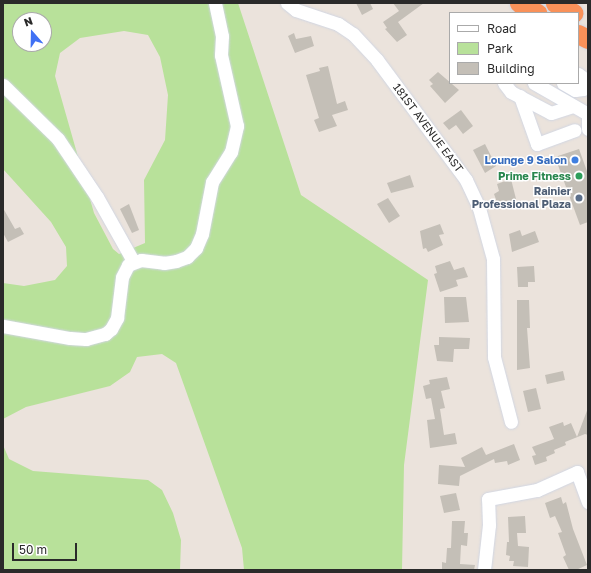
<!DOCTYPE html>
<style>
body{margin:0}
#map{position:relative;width:591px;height:573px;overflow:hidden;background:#ebe3dc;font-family:"Golos Text",sans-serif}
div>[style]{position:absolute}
.green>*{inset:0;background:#b8e19a}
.building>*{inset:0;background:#c4bfb7}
.roads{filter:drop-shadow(0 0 1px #d1d6e2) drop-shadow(0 0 1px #d1d6e2)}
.minor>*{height:13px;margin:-6.5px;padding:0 6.5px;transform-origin:6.5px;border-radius:6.5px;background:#fff}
.highway>*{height:19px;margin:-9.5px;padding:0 9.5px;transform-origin:9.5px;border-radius:9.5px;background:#f99159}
.dots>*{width:11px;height:11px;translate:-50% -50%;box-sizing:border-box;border:2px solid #fff;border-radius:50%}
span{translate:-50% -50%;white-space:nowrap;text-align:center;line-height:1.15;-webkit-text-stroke:3px #fff;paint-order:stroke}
.street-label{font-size:11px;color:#2a2a2a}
.shop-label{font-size:11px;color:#366cbe;font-weight:700}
.right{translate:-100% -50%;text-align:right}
.leisure-label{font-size:11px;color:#27864d;font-weight:700}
.service-label{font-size:11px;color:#4e5e75;font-weight:700}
.frame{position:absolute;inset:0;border:4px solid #2a2a2a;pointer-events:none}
.legend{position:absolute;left:449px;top:12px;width:130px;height:72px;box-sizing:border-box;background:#fff;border:1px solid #aaa;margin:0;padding:5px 7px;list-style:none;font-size:12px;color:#2a2a2a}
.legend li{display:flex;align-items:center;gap:8px;height:20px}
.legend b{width:20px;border:1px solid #aaa}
.north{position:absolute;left:12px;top:12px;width:40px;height:40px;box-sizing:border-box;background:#fff;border:1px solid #aaa;border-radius:50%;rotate:340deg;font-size:11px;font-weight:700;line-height:16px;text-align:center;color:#2a2a2a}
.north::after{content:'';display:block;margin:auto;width:14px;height:18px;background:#4071f4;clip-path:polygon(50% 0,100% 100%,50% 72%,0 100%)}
.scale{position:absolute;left:12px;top:543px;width:65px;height:18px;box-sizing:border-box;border:2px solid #2a2a2a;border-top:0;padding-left:5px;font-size:12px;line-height:14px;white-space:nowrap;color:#2a2a2a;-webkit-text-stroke:3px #fff;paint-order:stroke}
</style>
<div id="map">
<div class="green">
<i style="clip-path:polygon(evenodd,3px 3px,238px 3px,301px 195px,428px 280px,404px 465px,402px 570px,244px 570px,242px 548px,176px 363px,162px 354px,137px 357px,130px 372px,110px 386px,26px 407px,3px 419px,3px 283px,24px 286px,55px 280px,67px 266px,66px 247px,51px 222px,3px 169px,3px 3px,20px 20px,44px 20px,44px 44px,20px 44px,20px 20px,3px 3px,124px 31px,148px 35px,160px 57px,168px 95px,165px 140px,144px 180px,145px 243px,119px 254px,113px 249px,94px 213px,55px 76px,60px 53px,80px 38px,124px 31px)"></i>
<i style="clip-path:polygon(3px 445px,9px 459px,33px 471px,148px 480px,162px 490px,173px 513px,181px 540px,180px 570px,3px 570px)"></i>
</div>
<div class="building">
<i style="clip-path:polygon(356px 3px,370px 3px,373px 9px,362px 15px)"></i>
<i style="clip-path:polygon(393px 3px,424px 3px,398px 22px,407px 35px,397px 42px,385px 29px,387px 28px,383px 22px,399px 11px)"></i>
<i style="clip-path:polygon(294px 33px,296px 39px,311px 36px,314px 46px,295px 53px,288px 36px)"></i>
<i style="clip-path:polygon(328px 66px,337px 104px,345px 101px,348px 110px,332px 115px,337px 126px,319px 132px,314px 120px,319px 118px,306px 75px,320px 71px,319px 68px)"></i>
<i style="clip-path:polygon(438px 72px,459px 90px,445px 103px,430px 86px,433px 84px,429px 80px)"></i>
<i style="clip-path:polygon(461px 110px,473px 126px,463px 134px,456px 125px,449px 130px,443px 123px)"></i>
<i style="clip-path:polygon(485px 144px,496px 166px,485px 173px,473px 150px)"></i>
<i style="clip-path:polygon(579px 149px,588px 174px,588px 222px,580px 225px,555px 157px)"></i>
<i style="clip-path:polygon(410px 175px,414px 187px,391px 193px,387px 183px)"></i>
<i style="clip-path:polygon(511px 179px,516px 199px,499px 208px,494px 194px,499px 191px,497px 184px)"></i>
<i style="clip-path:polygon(388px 198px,400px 216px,389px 223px,377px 204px)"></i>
<i style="clip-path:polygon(129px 204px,139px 230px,132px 233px,120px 209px)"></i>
<i style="clip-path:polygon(3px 208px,15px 229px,20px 227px,24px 234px,8px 242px,3px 233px)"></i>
<i style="clip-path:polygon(440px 224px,444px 234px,439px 235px,443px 245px,428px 252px,426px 248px,423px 249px,420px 231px)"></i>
<i style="clip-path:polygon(520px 230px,522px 236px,535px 231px,539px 242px,512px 252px,509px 234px)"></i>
<i style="clip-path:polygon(450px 261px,454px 270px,464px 267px,468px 277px,456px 280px,458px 286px,440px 292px,434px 274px,437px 273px,435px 266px)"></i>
<i style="clip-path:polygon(534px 266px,535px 282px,528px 282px,528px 287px,518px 287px,517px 267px)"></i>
<i style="clip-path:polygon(444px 297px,466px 297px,469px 322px,445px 323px)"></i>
<i style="clip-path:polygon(517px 300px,529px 300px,530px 328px,527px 328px,530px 368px,517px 370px)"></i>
<i style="clip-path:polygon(439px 337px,470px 338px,469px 349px,454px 349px,453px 362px,437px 361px,434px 345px,439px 345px)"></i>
<i style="clip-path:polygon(563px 371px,565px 380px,547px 384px,545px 375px)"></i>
<i style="clip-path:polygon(447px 377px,450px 389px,441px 391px,445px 408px,440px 409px,444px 435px,455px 433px,457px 444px,430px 448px,427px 420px,435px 419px,431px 398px,426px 399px,423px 386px,430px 384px,429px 380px)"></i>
<i style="clip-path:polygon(536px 388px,541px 409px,528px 412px,523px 391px)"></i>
<i style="clip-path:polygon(588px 408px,588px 435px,585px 434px,565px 442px,566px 445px,554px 450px,555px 453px,546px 457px,547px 461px,535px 465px,532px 456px,536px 455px,532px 447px,554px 439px,549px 427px,563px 422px,564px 426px,571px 423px,577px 437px)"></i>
<i style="clip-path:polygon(514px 444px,520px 460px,508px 465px,507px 461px,495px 463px,494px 459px,460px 476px,459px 486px,438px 484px,439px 465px,465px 467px,461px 458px,482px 447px,486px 455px)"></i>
<i style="clip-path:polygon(456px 493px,460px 510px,444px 513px,440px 496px)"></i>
<i style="clip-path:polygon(561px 497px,563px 504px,566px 502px,573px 529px,587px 565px,576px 570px,569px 570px,563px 557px,566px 555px,558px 533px,562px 532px,555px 516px,550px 518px,545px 503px)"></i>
<i style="clip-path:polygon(525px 516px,526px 533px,517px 533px,518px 546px,529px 547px,528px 567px,513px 566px,514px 561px,509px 561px,510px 556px,506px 555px,507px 542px,509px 542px,508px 517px)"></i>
<i style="clip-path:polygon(452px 521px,465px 521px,464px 533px,468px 533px,467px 546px,461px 545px,460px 564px,475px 565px,474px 570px,442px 570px,442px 562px,446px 563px,447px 548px,451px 548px)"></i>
</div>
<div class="roads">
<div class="minor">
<i style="left:287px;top:3px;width:11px;rotate:38deg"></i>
<i style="left:296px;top:10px;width:44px;rotate:18.4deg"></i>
<i style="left:338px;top:24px;width:18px;rotate:34deg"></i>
<i style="left:353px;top:34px;width:35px;rotate:47deg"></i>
<i style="left:377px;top:60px;width:149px;rotate:53.4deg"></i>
<i style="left:466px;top:180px;width:31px;rotate:65deg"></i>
<i style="left:479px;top:208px;width:53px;rotate:74.6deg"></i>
<i style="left:493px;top:259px;width:98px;rotate:89.4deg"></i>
<i style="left:494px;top:357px;width:67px;rotate:75.3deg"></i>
<i style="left:504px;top:83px;width:11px;rotate:52deg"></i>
<i style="left:511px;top:92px;width:45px;rotate:27.7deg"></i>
<i style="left:551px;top:113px;width:22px;rotate:-18deg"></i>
<i style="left:534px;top:83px;width:62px;rotate:29.9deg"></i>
<i style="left:563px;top:83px;width:14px;rotate:30deg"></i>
<i style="left:575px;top:90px;width:8px;rotate:-7deg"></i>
<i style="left:583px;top:89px;width:9px;rotate:-72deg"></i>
<i style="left:586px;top:80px;width:10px;rotate:-143deg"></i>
<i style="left:3px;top:85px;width:77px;rotate:44.5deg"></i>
<i style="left:58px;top:139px;width:70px;rotate:56.1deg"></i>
<i style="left:97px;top:197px;width:73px;rotate:60.6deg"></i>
<i style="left:520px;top:96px;width:51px;rotate:70.5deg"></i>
<i style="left:537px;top:144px;width:40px;rotate:-20.2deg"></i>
<i style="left:588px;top:113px;width:16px;rotate:90deg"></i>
<i style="left:3px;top:326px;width:68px;rotate:10.2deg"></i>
<i style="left:70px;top:338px;width:16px;rotate:4deg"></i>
<i style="left:86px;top:339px;width:20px;rotate:-15deg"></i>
<i style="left:105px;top:334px;width:8px;rotate:-40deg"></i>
<i style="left:111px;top:329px;width:13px;rotate:-61deg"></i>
<i style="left:117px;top:318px;width:41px;rotate:-83deg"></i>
<i style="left:122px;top:277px;width:13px;rotate:-63deg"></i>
<i style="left:128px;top:265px;width:14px;rotate:-21deg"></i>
<i style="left:141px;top:260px;width:23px;rotate:7deg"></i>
<i style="left:164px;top:263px;width:12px;rotate:-9deg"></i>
<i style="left:176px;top:261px;width:12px;rotate:-20deg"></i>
<i style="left:187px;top:257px;width:13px;rotate:-45deg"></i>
<i style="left:196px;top:248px;width:15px;rotate:-67deg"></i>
<i style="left:202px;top:234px;width:53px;rotate:-79.1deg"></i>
<i style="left:212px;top:182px;width:36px;rotate:-58deg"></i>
<i style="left:231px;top:152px;width:27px;rotate:-77deg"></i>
<i style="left:237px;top:126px;width:73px;rotate:-102.7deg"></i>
<i style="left:221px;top:55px;width:19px;rotate:-87deg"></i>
<i style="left:222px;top:36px;width:34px;rotate:-102deg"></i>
<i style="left:484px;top:570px;width:45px;rotate:-83.7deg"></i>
<i style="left:489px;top:525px;width:26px;rotate:-92deg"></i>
<i style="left:488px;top:499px;width:50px;rotate:-10.4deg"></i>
<i style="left:537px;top:490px;width:44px;rotate:-24.2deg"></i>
<i style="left:577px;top:472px;width:32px;rotate:70deg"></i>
</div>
<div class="highway">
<i style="left:519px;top:3px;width:21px;rotate:29deg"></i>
<i style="left:555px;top:3px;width:21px;rotate:28deg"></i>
<i style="left:578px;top:34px;width:11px;rotate:27deg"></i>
</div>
</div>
<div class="dots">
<i style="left:575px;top:160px;background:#3f7fe0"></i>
<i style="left:579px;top:176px;background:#2e9e5b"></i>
<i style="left:579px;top:198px;background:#5c6f8a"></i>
</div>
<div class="street-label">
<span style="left:428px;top:128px;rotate:53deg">181ST AVENUE EAST</span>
</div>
<div class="shop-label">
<span class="right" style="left:567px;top:160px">Lounge 9 Salon</span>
</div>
<div class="leisure-label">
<span class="right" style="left:571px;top:176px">Prime Fitness</span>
</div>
<div class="service-label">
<span class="right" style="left:571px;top:198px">Rainier<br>Professional Plaza</span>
</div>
<div class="frame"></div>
<ul class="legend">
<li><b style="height:5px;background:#fff"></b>Road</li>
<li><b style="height:11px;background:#b8e19a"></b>Park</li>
<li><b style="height:11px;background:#c4bfb7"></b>Building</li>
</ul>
<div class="north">N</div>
<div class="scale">50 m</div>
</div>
